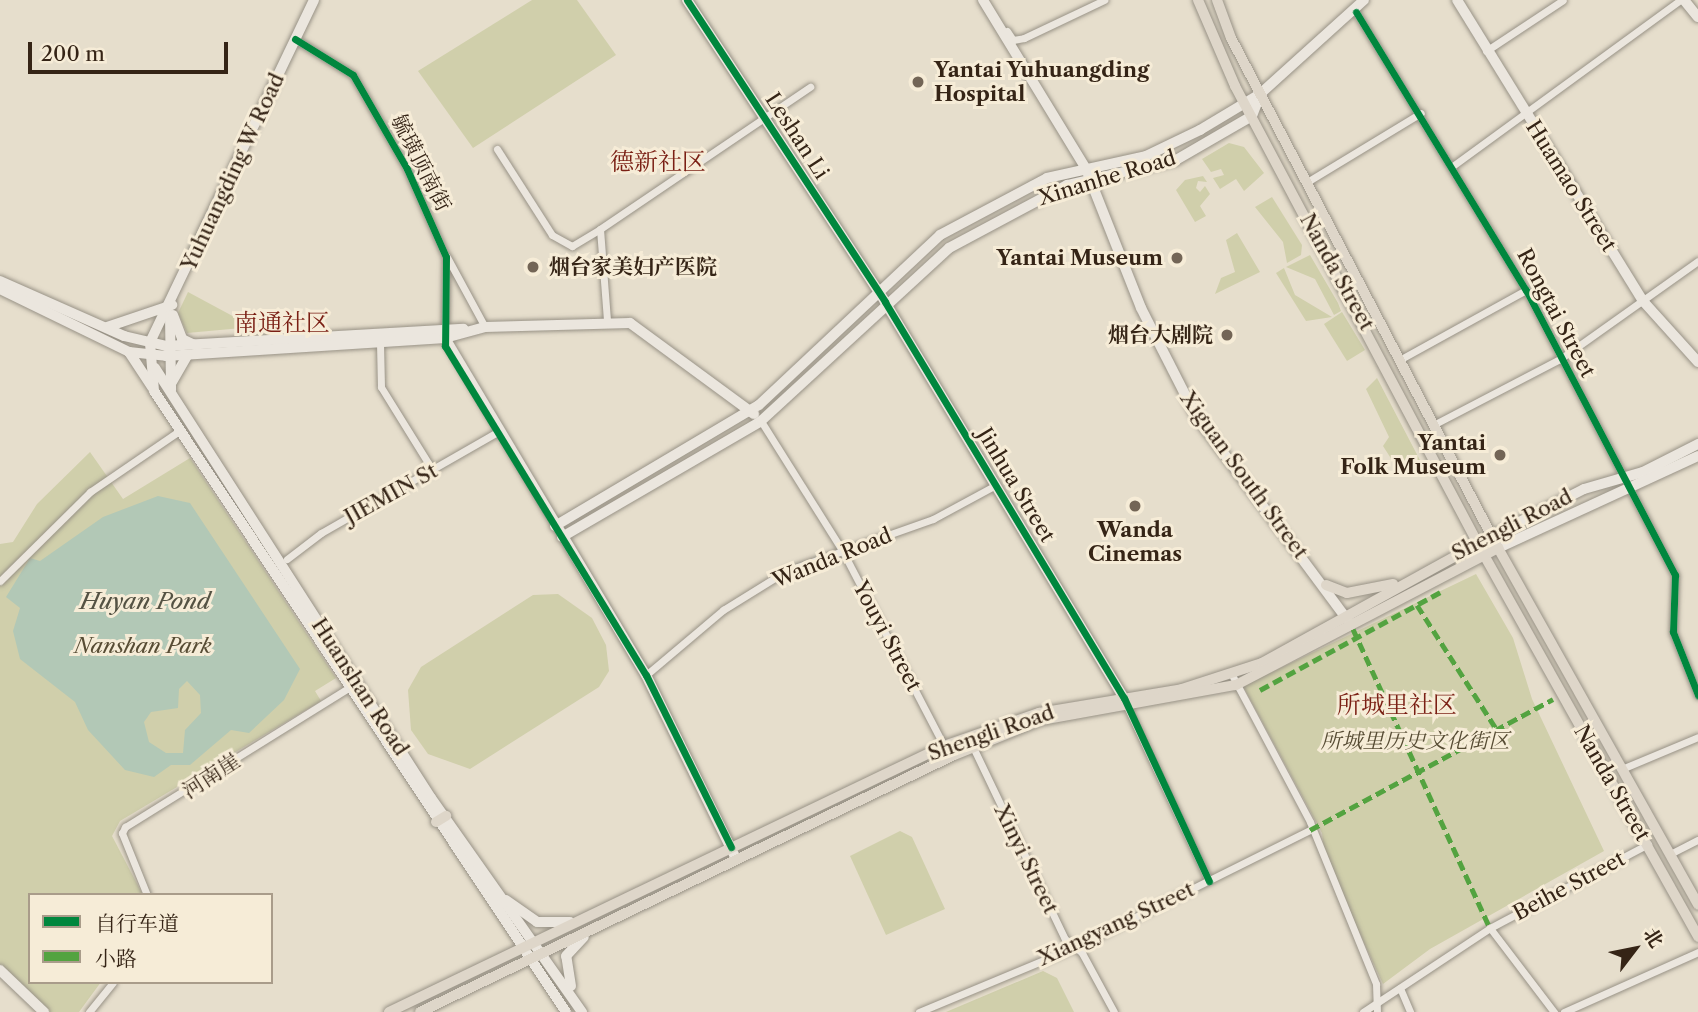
<!DOCTYPE html>
<meta charset="utf-8">
<style>
body{margin:0}
#map{position:relative;width:1698px;height:1012px;overflow:hidden;background:#e6decc;font-family:"Libre Caslon Text","Noto Serif SC",serif}
div>[style]{position:absolute}
.green>*{inset:0;background:#d0cfab}
.water>*{inset:0;background:#b2c8b6}
.roads{filter:drop-shadow(0 0 2px #989286) drop-shadow(0 0 2px #989286)}
.street>*{height:7px;margin:-3.5px;padding:0 3.5px;transform-origin:3.5px;border-radius:3.5px;background:#ebe6de}
.secondary>*{height:10px;margin:-5px;padding:0 5px;transform-origin:5px;border-radius:5px;background:#ebe6de}
.primary>*{height:10px;margin:-5px;padding:0 5px;transform-origin:5px;border-radius:5px;background:#ded6c9}
.quiet>*{height:5px;margin-top:-2.5px;transform-origin:0;background:repeating-linear-gradient(90deg,#53a340 0 10px,transparent 0 15px)}
.cycleway>*{height:7px;margin:-3.5px;padding:0 3.5px;transform-origin:3.5px;border-radius:3.5px;background:#00873e}
.dots>*{width:19px;height:19px;translate:-50% -50%;box-sizing:border-box;border:4px solid #f6ecd7;border-radius:50%}
span{translate:-50% -50%;white-space:nowrap;text-align:center;line-height:1.15;-webkit-text-stroke:6px #f6ecd7;paint-order:stroke}
.poi-label{font-size:21px;color:#352416;font-weight:700}
.left{translate:0 -50%;text-align:left}
.right{translate:-100% -50%;text-align:right}
.street-label{font-size:21px;color:#352416}
.park-label{font-size:21px;color:#574c34;font-style:italic}
.water-label{font-size:23px;color:#545243;font-style:italic}
.quarter-label{font-size:24px;color:#7a1f14}
.legend{position:absolute;left:28px;top:893px;width:245px;height:91px;box-sizing:border-box;background:#f6ecd7;border:2px solid #a99c8a;margin:0;padding:9px 12px;list-style:none;font-size:21px;color:#352416}
.legend li{display:flex;align-items:center;gap:14px;height:35px}
.legend b{width:35px;border:2px solid #a99c8a}
.north{position:absolute;left:1600px;top:914px;width:70px;height:70px;-webkit-text-stroke:5px #f6ecd7;paint-order:stroke;rotate:58deg;font-size:19px;font-weight:700;line-height:28px;text-align:center;color:#352416}
.north::after{content:'';display:block;margin:auto;width:24px;height:32px;background:#352416;clip-path:polygon(50% 0,100% 100%,50% 72%,0 100%)}
.scale{position:absolute;left:28px;top:42px;width:200px;height:32px;box-sizing:border-box;border:4px solid #352416;border-top:0;padding-left:9px;font-size:21px;line-height:24px;white-space:nowrap;color:#352416;-webkit-text-stroke:5px #f6ecd7;paint-order:stroke}
</style>
<div id="map">
<div class="green">
<i style="clip-path:polygon(532px 0,577px 0,616px 55px,473px 148px,418px 71px)"></i>
<i style="clip-path:polygon(1229px 143px,1244px 147px,1264px 173px,1244px 191px,1236px 179px,1220px 189px,1213px 178px,1224px 175px,1221px 169px,1211px 172px,1202px 159px)"></i>
<i style="clip-path:polygon(1203px 176px,1207px 182px,1198px 181px,1196px 188px,1200px 192px,1205px 186px,1210px 194px,1200px 206px,1206px 216px,1195px 222px,1176px 190px,1185px 180px)"></i>
<i style="clip-path:polygon(1272px 197px,1302px 245px,1301px 255px,1287px 263px,1283px 242px,1255px 207px)"></i>
<i style="clip-path:polygon(1237px 233px,1260px 272px,1215px 294px,1221px 278px,1235px 272px,1226px 240px)"></i>
<i style="clip-path:polygon(1310px 255px,1338px 303px,1341px 311px,1334px 315px,1315px 279px,1286px 267px)"></i>
<i style="clip-path:polygon(1284px 268px,1295px 295px,1332px 317px,1306px 321px,1276px 273px)"></i>
<i style="clip-path:polygon(188px 292px,253px 327px,187px 333px,178px 313px)"></i>
<i style="clip-path:polygon(1342px 312px,1365px 350px,1347px 361px,1324px 324px)"></i>
<i style="clip-path:polygon(1377px 378px,1423px 466px,1409px 475px,1399px 471px,1383px 446px,1389px 437px,1366px 389px)"></i>
<i style="clip-path:polygon(90px 452px,123px 499px,190px 458px,336px 678px,315px 691px,321px 701px,120px 821px,112px 836px,143px 895px,30px 895px,30px 982px,101px 982px,79px 1012px,49px 1012px,0 965px,0 544px,13px 542px,37px 504px)"></i>
<i style="clip-path:polygon(1476px 574px,1513px 638px,1532px 699px,1604px 851px,1430px 949px,1383px 984px,1325px 858px,1322px 833px,1243px 686px)"></i>
<i style="clip-path:polygon(558px 594px,592px 618px,606px 645px,609px 671px,599px 687px,470px 769px,428px 754px,411px 730px,408px 690px,421px 667px,533px 595px)"></i>
<i style="clip-path:polygon(900px 831px,912px 837px,945px 909px,886px 935px,850px 856px)"></i>
<i style="clip-path:polygon(1043px 971px,1057px 978px,1074px 1012px,946px 1012px)"></i>
</div>
<div class="water">
<i style="clip-path:polygon(evenodd,158px 496px,190px 503px,300px 669px,284px 700px,249px 733px,231px 730px,190px 765px,171px 765px,154px 777px,125px 770px,88px 730px,75px 702px,20px 659px,13px 631px,20px 608px,6px 597px,30px 558px,40px 561px,103px 517px,158px 496px,187px 681px,200px 695px,201px 713px,185px 730px,183px 753px,166px 753px,149px 742px,144px 722px,151px 712px,178px 708px,179px 689px,187px 681px)"></i>
</div>
<div class="roads">
<div class="street">
<i style="left:1356px;top:12px;width:326px;rotate:58.6deg"></i>
<i style="left:1526px;top:290px;width:322px;rotate:62.4deg"></i>
<i style="left:1675px;top:575px;width:57px;rotate:92deg"></i>
<i style="left:1673px;top:632px;width:68px;rotate:68.4deg"></i>
<i style="left:1007px;top:31px;width:11px;rotate:56deg"></i>
<i style="left:1013px;top:40px;width:11px;rotate:-10deg"></i>
<i style="left:1024px;top:38px;width:89px;rotate:-25.4deg"></i>
<i style="left:295px;top:39px;width:68px;rotate:31.8deg"></i>
<i style="left:353px;top:75px;width:108px;rotate:60.1deg"></i>
<i style="left:407px;top:169px;width:96px;rotate:66.1deg"></i>
<i style="left:446px;top:257px;width:76px;rotate:90.8deg"></i>
<i style="left:1486px;top:51px;width:92px;rotate:-33.5deg"></i>
<i style="left:497px;top:149px;width:102px;rotate:57.4deg"></i>
<i style="left:552px;top:235px;width:23px;rotate:29deg"></i>
<i style="left:572px;top:246px;width:33px;rotate:-31deg"></i>
<i style="left:1454px;top:165px;width:280px;rotate:-36.1deg"></i>
<i style="left:1307px;top:182px;width:133px;rotate:-31.2deg"></i>
<i style="left:447px;top:257px;width:80px;rotate:61.5deg"></i>
<i style="left:607px;top:320px;width:91px;rotate:-94.4deg"></i>
<i style="left:600px;top:229px;width:254px;rotate:-34.1deg"></i>
<i style="left:380px;top:343px;width:44px;rotate:88.7deg"></i>
<i style="left:381px;top:387px;width:99px;rotate:58.2deg"></i>
<i style="left:1401px;top:359px;width:143px;rotate:-28.9deg"></i>
<i style="left:761px;top:421px;width:152px;rotate:57.9deg"></i>
<i style="left:842px;top:550px;width:221px;rotate:62.5deg"></i>
<i style="left:1435px;top:424px;width:141px;rotate:-27.5deg"></i>
<i style="left:1560px;top:359px;width:169px;rotate:-35.4deg"></i>
<i style="left:287px;top:559px;width:43px;rotate:-37.4deg"></i>
<i style="left:321px;top:533px;width:203px;rotate:-29.8deg"></i>
<i style="left:0;top:581px;width:127px;rotate:-44.7deg"></i>
<i style="left:90px;top:492px;width:108px;rotate:-34.4deg"></i>
<i style="left:646px;top:675px;width:101px;rotate:-40.2deg"></i>
<i style="left:723px;top:610px;width:74px;rotate:-31.8deg"></i>
<i style="left:786px;top:571px;width:156px;rotate:-19.5deg"></i>
<i style="left:933px;top:519px;width:72px;rotate:-28.4deg"></i>
<i style="left:1232px;top:675px;width:166px;rotate:62deg"></i>
<i style="left:1310px;top:822px;width:175px;rotate:67.8deg"></i>
<i style="left:1376px;top:984px;width:28px;rotate:88deg"></i>
<i style="left:1126px;top:704px;width:195px;rotate:64.9deg"></i>
<i style="left:972px;top:745px;width:215px;rotate:64.4deg"></i>
<i style="left:1065px;top:939px;width:22px;rotate:39deg"></i>
<i style="left:1082px;top:953px;width:67px;rotate:61.5deg"></i>
<i style="left:1624px;top:768px;width:80px;rotate:-22.7deg"></i>
<i style="left:1670px;top:854px;width:31px;rotate:-27deg"></i>
<i style="left:147px;top:895px;width:67px;rotate:-112deg"></i>
<i style="left:122px;top:833px;width:7px;rotate:-63deg"></i>
<i style="left:125px;top:827px;width:269px;rotate:-31.9deg"></i>
<i style="left:1490px;top:928px;width:106px;rotate:52.7deg"></i>
<i style="left:1400px;top:988px;width:26px;rotate:67deg"></i>
<i style="left:89px;top:1012px;width:38px;rotate:-51deg"></i>
<i style="left:919px;top:1012px;width:169px;rotate:-22.6deg"></i>
<i style="left:1075px;top:947px;width:263px;rotate:-26.5deg"></i>
<i style="left:1363px;top:1012px;width:152px;rotate:-33.5deg"></i>
<i style="left:1490px;top:928px;width:179px;rotate:-28deg"></i>
<i style="left:1564px;top:1012px;width:147px;rotate:-24.1deg"></i>
</div>
<div class="secondary">
<i style="left:314px;top:0;width:380px;rotate:115.6deg"></i>
<i style="left:150px;top:343px;width:48px;rotate:85.2deg"></i>
<i style="left:154px;top:391px;width:745px;rotate:56.44deg"></i>
<i style="left:687px;top:0;width:361px;rotate:56.7deg"></i>
<i style="left:885px;top:302px;width:463px;rotate:58.9deg"></i>
<i style="left:983px;top:0;width:198px;rotate:58.6deg"></i>
<i style="left:1086px;top:169px;width:149px;rotate:68.4deg"></i>
<i style="left:1141px;top:308px;width:121px;rotate:63deg"></i>
<i style="left:1196px;top:416px;width:255px;rotate:53.4deg"></i>
<i style="left:1457px;top:0;width:354px;rotate:58.3deg"></i>
<i style="left:1643px;top:301px;width:82px;rotate:48deg"></i>
<i style="left:1684px;top:0;width:22px;rotate:51deg"></i>
<i style="left:0;top:281px;width:136px;rotate:23.9deg"></i>
<i style="left:124px;top:336px;width:43px;rotate:13.4deg"></i>
<i style="left:166px;top:346px;width:298px;rotate:-3.3deg"></i>
<i style="left:0;top:289px;width:144px;rotate:26deg"></i>
<i style="left:129px;top:352px;width:37px;rotate:6deg"></i>
<i style="left:166px;top:356px;width:280px;rotate:-3.7deg"></i>
<i style="left:445px;top:338px;width:41px;rotate:-15.4deg"></i>
<i style="left:485px;top:327px;width:145px;rotate:-1.6deg"></i>
<i style="left:630px;top:323px;width:154px;rotate:36.3deg"></i>
<i style="left:170px;top:315px;width:75px;rotate:89.2deg"></i>
<i style="left:173px;top:315px;width:26px;rotate:69deg"></i>
<i style="left:182px;top:339px;width:14px;rotate:25deg"></i>
<i style="left:107px;top:327px;width:69px;rotate:-18.7deg"></i>
<i style="left:445px;top:338px;width:392px;rotate:59.2deg"></i>
<i style="left:646px;top:675px;width:203px;rotate:63.9deg"></i>
<i style="left:129px;top:352px;width:42px;rotate:56.7deg"></i>
<i style="left:155px;top:368px;width:511px;rotate:57.31deg"></i>
<i style="left:431px;top:798px;width:262px;rotate:54.8deg"></i>
<i style="left:172px;top:382px;width:30px;rotate:-60deg"></i>
<i style="left:555px;top:526px;width:237px;rotate:-30.7deg"></i>
<i style="left:759px;top:405px;width:248px;rotate:-43.2deg"></i>
<i style="left:940px;top:235px;width:121px;rotate:-28deg"></i>
<i style="left:1047px;top:178px;width:101px;rotate:-12.5deg"></i>
<i style="left:1146px;top:156px;width:60px;rotate:-25.7deg"></i>
<i style="left:1200px;top:130px;width:70px;rotate:-31deg"></i>
<i style="left:1260px;top:94px;width:140px;rotate:-42.1deg"></i>
<i style="left:1492px;top:536px;width:103px;rotate:-27.1deg"></i>
<i style="left:1584px;top:489px;width:61px;rotate:-16.1deg"></i>
<i style="left:1643px;top:472px;width:62px;rotate:-27deg"></i>
<i style="left:562px;top:537px;width:230px;rotate:-30.2deg"></i>
<i style="left:761px;top:421px;width:255px;rotate:-42.6deg"></i>
<i style="left:949px;top:248px;width:134px;rotate:-28.1deg"></i>
<i style="left:1067px;top:185px;width:112px;rotate:-12.9deg"></i>
<i style="left:1176px;top:160px;width:88px;rotate:-30.1deg"></i>
<i style="left:1252px;top:116px;width:22px;rotate:-69deg"></i>
<i style="left:1498px;top:548px;width:220px;rotate:-24.7deg"></i>
<i style="left:506px;top:900px;width:38px;rotate:35deg"></i>
<i style="left:537px;top:922px;width:33px"></i>
<i style="left:0;top:970px;width:61px;rotate:43.7deg"></i>
<i style="left:571px;top:986px;width:30px;rotate:-99deg"></i>
<i style="left:566px;top:956px;width:26px;rotate:-47deg"></i>
</div>
<div class="primary">
<i style="left:1198px;top:0;width:94px;rotate:66.7deg"></i>
<i style="left:1235px;top:86px;width:531px;rotate:62.04deg"></i>
<i style="left:1484px;top:555px;width:438px;rotate:60.7deg"></i>
<i style="left:1217px;top:0;width:40px;rotate:69.8deg"></i>
<i style="left:1231px;top:38px;width:576px;rotate:62.37deg"></i>
<i style="left:1498px;top:548px;width:409px;rotate:60.7deg"></i>
<i style="left:1326px;top:585px;width:22px;rotate:21deg"></i>
<i style="left:1347px;top:593px;width:47px;rotate:-11.1deg"></i>
<i style="left:436px;top:822px;width:12px;rotate:-31deg"></i>
<i style="left:389px;top:1012px;width:615px;rotate:-25.61deg"></i>
<i style="left:944px;top:746px;width:101px;rotate:-19.2deg"></i>
<i style="left:1039px;top:713px;width:145px;rotate:-9.5deg"></i>
<i style="left:1182px;top:689px;width:84px;rotate:-18deg"></i>
<i style="left:1262px;top:663px;width:263px;rotate:-28.9deg"></i>
<i style="left:420px;top:1012px;width:593px;rotate:-25.7deg"></i>
<i style="left:954px;top:755px;width:94px;rotate:-21.9deg"></i>
<i style="left:1041px;top:720px;width:198px;rotate:-10.2deg"></i>
<i style="left:1236px;top:685px;width:296px;rotate:-27.6deg"></i>
</div>
</div>
<div class="quiet">
<i style="left:1417px;top:605px;width:148px;rotate:57.4deg"></i>
<i style="left:1353px;top:629px;width:329px;rotate:65.4deg"></i>
<i style="left:1260px;top:690px;width:207px;rotate:-28.5deg"></i>
<i style="left:1310px;top:830px;width:276px;rotate:-28.3deg"></i>
</div>
<div class="cycleway">
<i style="left:687px;top:0;width:361px;rotate:56.7deg"></i>
<i style="left:885px;top:302px;width:463px;rotate:58.9deg"></i>
<i style="left:1124px;top:698px;width:202px;rotate:65.1deg"></i>
<i style="left:1356px;top:12px;width:326px;rotate:58.6deg"></i>
<i style="left:1526px;top:290px;width:322px;rotate:62.4deg"></i>
<i style="left:1675px;top:575px;width:57px;rotate:92deg"></i>
<i style="left:1673px;top:632px;width:68px;rotate:68.4deg"></i>
<i style="left:295px;top:39px;width:68px;rotate:31.8deg"></i>
<i style="left:353px;top:75px;width:108px;rotate:60.1deg"></i>
<i style="left:407px;top:169px;width:96px;rotate:66.1deg"></i>
<i style="left:446px;top:257px;width:89px;rotate:90.6deg"></i>
<i style="left:445px;top:346px;width:386px;rotate:58.6deg"></i>
<i style="left:646px;top:675px;width:192px;rotate:63.7deg"></i>
</div>
<div class="dots">
<i style="left:918px;top:82px;background:#736556"></i>
<i style="left:1177px;top:258px;background:#736556"></i>
<i style="left:533px;top:267px;background:#736556"></i>
<i style="left:1227px;top:335px;background:#736556"></i>
<i style="left:1500px;top:455px;background:#736556"></i>
<i style="left:1135px;top:506px;background:#736556"></i>
</div>
<div class="poi-label">
<span class="left" style="left:934px;top:82px">Yantai Yuhuangding<br>Hospital</span>
<span class="right" style="left:1163px;top:258px">Yantai Museum</span>
<span class="left" style="left:549px;top:267px">烟台家美妇产医院</span>
<span class="right" style="left:1213px;top:335px">烟台大剧院</span>
<span class="right" style="left:1486px;top:455px">Yantai<br>Folk Museum</span>
<span style="left:1135px;top:542px">Wanda<br>Cinemas</span>
</div>
<div class="street-label">
<span style="left:797px;top:136px;rotate:57deg">Leshan Li</span>
<span style="left:421px;top:163px;rotate:63deg">毓璜顶南街</span>
<span style="left:233px;top:172px;rotate:-65deg">Yuhuangding W Road</span>
<span style="left:1107px;top:178px;rotate:-17deg">Xinanhe Road</span>
<span style="left:1571px;top:186px;rotate:58deg">Huamao Street</span>
<span style="left:1337px;top:272px;rotate:61deg">Nanda Street</span>
<span style="left:1556px;top:313px;rotate:62deg">Rongtai Street</span>
<span style="left:1244px;top:475px;rotate:54deg">Xiguan South Street</span>
<span style="left:1016px;top:485px;rotate:59deg">Jinhua Street</span>
<span style="left:391px;top:494px;rotate:-29deg">JIEMIN St</span>
<span style="left:1512px;top:525px;rotate:-27deg">Shengli Road</span>
<span style="left:832px;top:558px;rotate:-22deg">Wanda Road</span>
<span style="left:887px;top:636px;rotate:62deg">Youyi Street</span>
<span style="left:360px;top:687px;rotate:57deg">Huanshan Road</span>
<span style="left:991px;top:733px;rotate:-19deg">Shengli Road</span>
<span style="left:211px;top:776px;rotate:-33deg">河南崖</span>
<span style="left:1612px;top:783px;rotate:60deg">Nanda Street</span>
<span style="left:1026px;top:859px;rotate:64deg">Xinyi Street</span>
<span style="left:1569px;top:886px;rotate:-28deg">Beihe Street</span>
<span style="left:1116px;top:924px;rotate:-25deg">Xiangyang Street</span>
</div>
<div class="park-label">
<span style="left:143px;top:646px">Nanshan Park</span>
<span style="left:1415px;top:741px">所城里历史文化街区</span>
</div>
<div class="water-label">
<span style="left:145px;top:601px">Huyan Pond</span>
</div>
<div class="quarter-label">
<span style="left:658px;top:162px">德新社区</span>
<span style="left:282px;top:323px">南通社区</span>
<span style="left:1397px;top:705px">所城里社区</span>
</div>
<ul class="legend">
<li><b style="height:9px;background:#00873e"></b>自行车道</li>
<li><b style="height:9px;background:#53a340"></b>小路</li>
</ul>
<div class="north">北</div>
<div class="scale">200 m</div>
</div>
